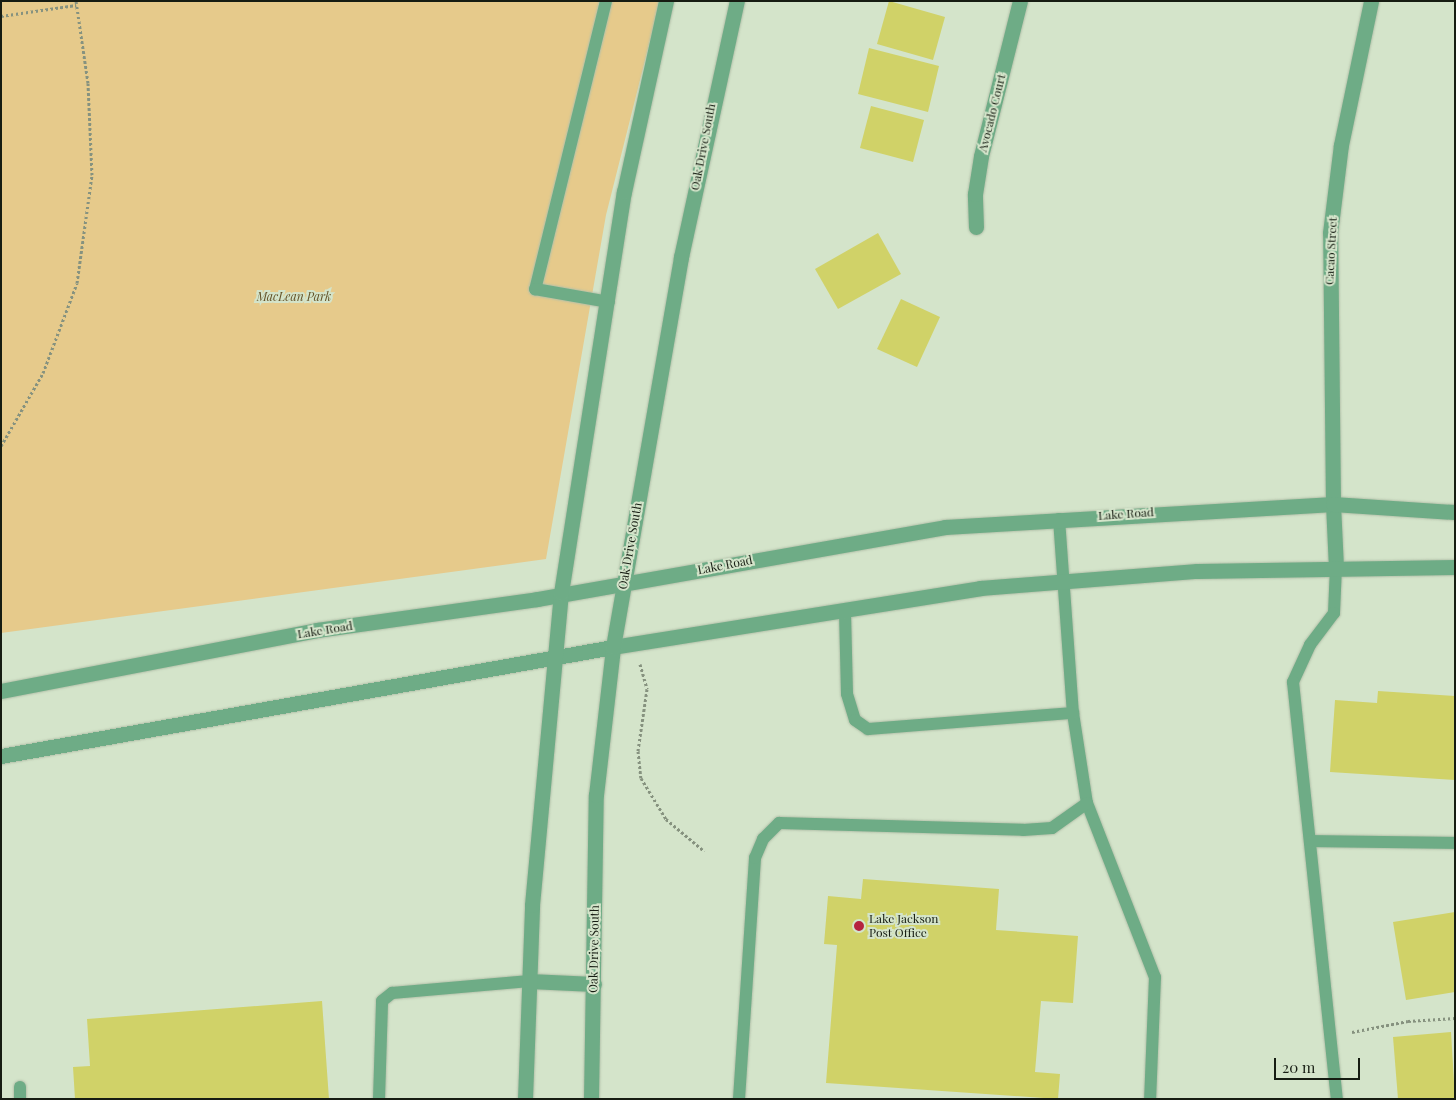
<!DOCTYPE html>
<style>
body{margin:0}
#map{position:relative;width:1456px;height:1100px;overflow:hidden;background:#d4e4ca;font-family:"Playfair Display",serif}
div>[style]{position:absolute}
.green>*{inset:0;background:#e6ca8b}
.building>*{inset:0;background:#d0d268}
.path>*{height:3px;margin-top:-1.5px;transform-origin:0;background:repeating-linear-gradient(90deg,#86927f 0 2.5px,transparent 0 5px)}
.roads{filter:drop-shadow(0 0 1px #b2c0a9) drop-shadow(0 0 1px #b2c0a9)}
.service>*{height:12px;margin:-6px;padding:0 6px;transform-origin:6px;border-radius:6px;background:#6eac86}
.minor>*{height:15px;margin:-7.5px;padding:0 7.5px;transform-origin:7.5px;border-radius:7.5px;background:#6eac86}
.tertiary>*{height:15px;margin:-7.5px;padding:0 7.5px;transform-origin:7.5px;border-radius:7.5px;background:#6eac86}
.dots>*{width:14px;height:14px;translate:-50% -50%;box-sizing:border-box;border:2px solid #d4e4ca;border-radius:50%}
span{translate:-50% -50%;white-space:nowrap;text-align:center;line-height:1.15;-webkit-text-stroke:4px #d4e4ca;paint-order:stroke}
.street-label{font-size:12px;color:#161c12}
.park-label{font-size:12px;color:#65542a;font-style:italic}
.poi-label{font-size:12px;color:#161c12}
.left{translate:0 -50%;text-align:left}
.frame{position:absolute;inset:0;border:2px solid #161c12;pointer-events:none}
.scale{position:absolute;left:1274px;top:1058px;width:86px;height:22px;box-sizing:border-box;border:2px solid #161c12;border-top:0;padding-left:6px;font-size:15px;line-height:18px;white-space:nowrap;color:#161c12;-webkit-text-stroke:4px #d4e4ca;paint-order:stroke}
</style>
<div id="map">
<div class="green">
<i style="clip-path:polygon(1px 1px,660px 1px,606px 215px,546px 559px,1px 633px)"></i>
</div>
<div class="building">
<i style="clip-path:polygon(889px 1px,945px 17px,933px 60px,877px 44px)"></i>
<i style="clip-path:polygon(869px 48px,939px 66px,928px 112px,858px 94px)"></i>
<i style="clip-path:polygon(871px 106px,924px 120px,913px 162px,860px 148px)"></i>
<i style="clip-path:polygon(878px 233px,901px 274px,838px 309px,815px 269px)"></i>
<i style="clip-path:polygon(901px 299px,940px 317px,917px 367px,877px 349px)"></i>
<i style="clip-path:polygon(1378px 691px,1455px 696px,1455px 780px,1330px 772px,1335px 700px,1377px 703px)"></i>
<i style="clip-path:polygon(863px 879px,999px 889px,996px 930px,1078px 936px,1073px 1003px,1041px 1001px,1035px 1072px,1060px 1074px,1058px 1099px,826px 1083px,837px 945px,824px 944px,828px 896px,861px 899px)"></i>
<i style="clip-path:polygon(1455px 912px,1455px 992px,1406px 1000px,1393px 922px)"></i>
<i style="clip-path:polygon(322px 1001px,329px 1099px,75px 1099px,73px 1067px,90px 1066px,87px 1019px)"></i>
<i style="clip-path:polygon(1451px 1032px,1455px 1099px,1398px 1099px,1393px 1037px)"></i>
</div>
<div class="path">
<i style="left:1px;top:16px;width:76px;rotate:-8.3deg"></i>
<i style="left:1px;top:446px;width:84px;rotate:-60.1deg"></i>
<i style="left:43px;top:373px;width:96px;rotate:-69.3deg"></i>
<i style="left:77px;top:283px;width:109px;rotate:-82.1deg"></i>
<i style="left:92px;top:175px;width:92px;rotate:-92.5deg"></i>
<i style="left:88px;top:83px;width:83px;rotate:-98.3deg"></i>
<i style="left:640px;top:664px;width:26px;rotate:74deg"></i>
<i style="left:647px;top:689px;width:63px;rotate:98.3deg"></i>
<i style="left:638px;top:751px;width:27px;rotate:84deg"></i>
<i style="left:641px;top:778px;width:48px;rotate:58.6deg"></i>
<i style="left:666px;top:819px;width:50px;rotate:40.1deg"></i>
<i style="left:1352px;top:1032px;width:57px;rotate:-11.1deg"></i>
<i style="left:1408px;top:1021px;width:47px;rotate:-3.7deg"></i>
</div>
<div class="roads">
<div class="service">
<i style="left:606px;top:1px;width:297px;rotate:103.8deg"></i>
<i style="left:535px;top:289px;width:75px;rotate:10deg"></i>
<i style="left:1059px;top:519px;width:195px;rotate:85.9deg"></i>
<i style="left:1073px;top:713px;width:91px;rotate:81.2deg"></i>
<i style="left:1087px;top:803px;width:187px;rotate:68.7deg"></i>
<i style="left:1155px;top:977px;width:122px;rotate:92.3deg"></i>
<i style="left:1336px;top:567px;width:46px;rotate:92.5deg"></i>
<i style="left:1334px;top:613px;width:40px;rotate:127deg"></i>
<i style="left:1310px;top:645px;width:41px;rotate:114.7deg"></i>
<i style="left:1293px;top:682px;width:419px;rotate:84deg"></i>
<i style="left:845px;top:612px;width:82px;rotate:88.6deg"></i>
<i style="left:847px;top:694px;width:27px;rotate:73deg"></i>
<i style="left:855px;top:720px;width:16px;rotate:35deg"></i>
<i style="left:868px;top:729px;width:206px;rotate:-4.5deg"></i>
<i style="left:1313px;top:841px;width:142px;rotate:0.8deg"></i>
<i style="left:20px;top:1087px;width:12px;rotate:90deg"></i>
<i style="left:379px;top:1099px;width:98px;rotate:-88.2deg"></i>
<i style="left:382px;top:1001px;width:13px;rotate:-39deg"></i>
<i style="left:392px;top:993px;width:138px;rotate:-5deg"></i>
<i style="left:739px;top:1099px;width:242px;rotate:-86.2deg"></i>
<i style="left:755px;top:858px;width:21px;rotate:-67deg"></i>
<i style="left:763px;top:839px;width:23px;rotate:-45deg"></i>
<i style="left:779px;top:823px;width:244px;rotate:1.6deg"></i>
<i style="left:1023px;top:830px;width:29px;rotate:-4deg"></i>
<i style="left:1052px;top:828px;width:43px;rotate:-35.5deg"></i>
</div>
<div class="minor">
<i style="left:976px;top:227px;width:33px;rotate:-92deg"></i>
<i style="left:975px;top:194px;width:38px;rotate:-81deg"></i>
<i style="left:981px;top:156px;width:160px;rotate:-75.9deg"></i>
<i style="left:1333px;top:504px;width:271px;rotate:-90.6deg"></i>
<i style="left:1330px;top:233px;width:89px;rotate:-82.9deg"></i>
<i style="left:1341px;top:145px;width:147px;rotate:-78.2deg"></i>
<i style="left:529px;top:981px;width:65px;rotate:2.6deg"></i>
</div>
<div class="tertiary">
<i style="left:1333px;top:504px;width:63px;rotate:87.3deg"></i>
<i style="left:1px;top:691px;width:322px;rotate:-10.9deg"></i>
<i style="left:317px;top:630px;width:222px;rotate:-8deg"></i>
<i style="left:537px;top:599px;width:414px;rotate:-10deg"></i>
<i style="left:945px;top:527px;width:389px;rotate:-3.4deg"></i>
<i style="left:1333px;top:504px;width:122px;rotate:3.8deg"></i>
<i style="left:1px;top:756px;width:622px;rotate:-10.1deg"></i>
<i style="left:613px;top:647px;width:372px;rotate:-9.1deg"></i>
<i style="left:980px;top:588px;width:218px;rotate:-4.5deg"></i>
<i style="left:1197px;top:571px;width:258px;rotate:-0.9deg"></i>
<i style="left:525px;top:1099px;width:194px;rotate:-87.9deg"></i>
<i style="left:532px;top:905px;width:313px;rotate:-84.7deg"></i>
<i style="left:561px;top:593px;width:406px;rotate:-81.1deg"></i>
<i style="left:624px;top:192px;width:196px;rotate:-77.6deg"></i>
<i style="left:591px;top:1099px;width:304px;rotate:-89.1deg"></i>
<i style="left:596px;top:795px;width:149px;rotate:-83.4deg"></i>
<i style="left:613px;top:647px;width:396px;rotate:-80.1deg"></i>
<i style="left:681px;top:257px;width:262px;rotate:-77.7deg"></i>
</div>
</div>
<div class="dots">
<i style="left:859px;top:926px;background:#b5233e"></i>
</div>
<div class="street-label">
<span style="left:992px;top:113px;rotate:-76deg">Avocado Court</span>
<span style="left:703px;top:147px;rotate:-79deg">Oak Drive South</span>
<span style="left:1331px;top:251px;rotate:-87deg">Cacao Street</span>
<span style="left:1126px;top:514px;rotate:-4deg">Lake Road</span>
<span style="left:630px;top:546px;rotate:-80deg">Oak Drive South</span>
<span style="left:725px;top:565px;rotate:-11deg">Lake Road</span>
<span style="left:325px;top:630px;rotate:-9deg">Lake Road</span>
<span style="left:594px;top:949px;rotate:-89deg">Oak Drive South</span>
</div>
<div class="park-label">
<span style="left:294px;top:297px">MacLean Park</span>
</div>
<div class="poi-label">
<span class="left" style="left:869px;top:926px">Lake Jackson<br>Post Office</span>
</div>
<div class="frame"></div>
<div class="scale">20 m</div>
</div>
